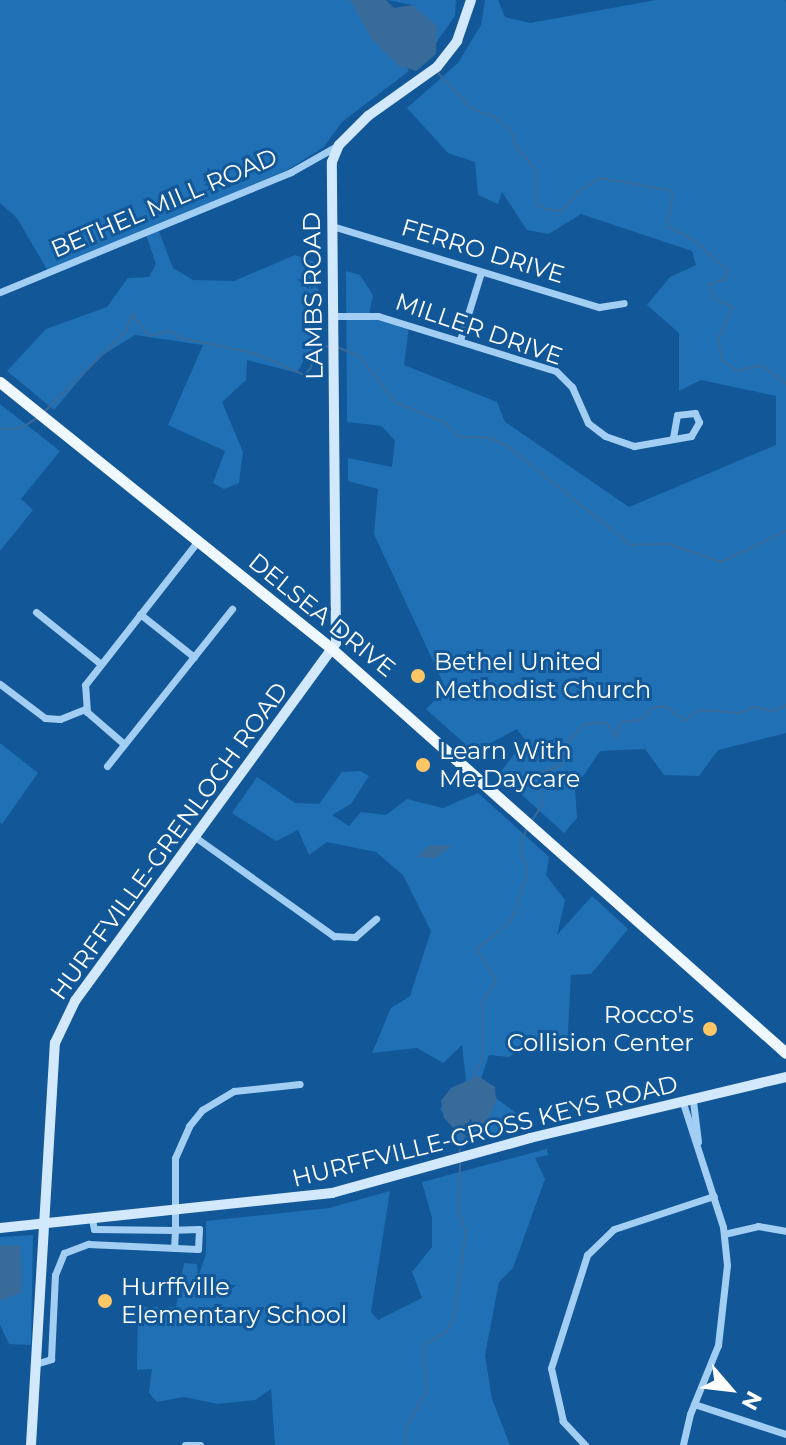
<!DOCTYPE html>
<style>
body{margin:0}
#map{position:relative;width:786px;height:1445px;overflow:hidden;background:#125798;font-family:Montserrat,sans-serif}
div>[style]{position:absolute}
.green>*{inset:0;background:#2070b5}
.water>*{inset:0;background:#396b9a}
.stream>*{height:2px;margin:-1px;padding:0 1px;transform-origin:1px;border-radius:1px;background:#396b9a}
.street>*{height:7px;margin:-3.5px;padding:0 3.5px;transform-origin:3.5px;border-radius:3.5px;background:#a3cef3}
.secondary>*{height:10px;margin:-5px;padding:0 5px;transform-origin:5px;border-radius:5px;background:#d2e8fd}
.primary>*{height:11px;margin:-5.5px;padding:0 5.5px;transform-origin:5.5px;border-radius:5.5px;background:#eff7ff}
.dots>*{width:22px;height:22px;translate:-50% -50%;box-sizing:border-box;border:4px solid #125798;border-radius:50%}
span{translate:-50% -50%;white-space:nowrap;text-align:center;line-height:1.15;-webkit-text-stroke:6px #125798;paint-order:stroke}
.street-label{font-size:24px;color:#fff}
.poi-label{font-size:24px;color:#fff}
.left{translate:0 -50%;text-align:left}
.right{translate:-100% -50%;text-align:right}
.north{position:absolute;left:690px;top:1349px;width:80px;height:80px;-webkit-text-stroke:6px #125798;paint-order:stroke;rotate:118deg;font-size:22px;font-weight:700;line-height:32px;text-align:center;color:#fff}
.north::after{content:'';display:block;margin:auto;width:28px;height:36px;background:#fff;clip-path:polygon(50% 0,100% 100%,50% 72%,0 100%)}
</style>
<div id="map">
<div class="green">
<i style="clip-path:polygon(0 0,353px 0,409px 71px,342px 122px,324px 147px,289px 169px,157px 226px,173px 268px,193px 280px,234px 281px,295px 255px,318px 263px,320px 350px,308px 352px,297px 373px,247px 360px,246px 380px,222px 402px,243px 452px,239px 483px,224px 489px,213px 483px,225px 451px,168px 425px,203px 345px,135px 335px,98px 358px,54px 410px,7px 371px,46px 329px,107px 307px,128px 278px,149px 277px,156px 264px,145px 232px,49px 273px,17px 218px,0 203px)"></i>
<i style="clip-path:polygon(387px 0,456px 0,455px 16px,436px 43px,412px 5px)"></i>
<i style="clip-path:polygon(485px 0,498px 0,505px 17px,530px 23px,656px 0,785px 0,786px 4px,786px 733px,718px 750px,699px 776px,664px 775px,645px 749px,600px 751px,575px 788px,577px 818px,564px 833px,499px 774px,525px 740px,517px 729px,474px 752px,426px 709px,446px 689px,374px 534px,378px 489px,348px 481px,348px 458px,392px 467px,395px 441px,382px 426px,347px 422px,346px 271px,360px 275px,373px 295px,369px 315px,409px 326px,404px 365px,497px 402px,505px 422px,629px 507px,776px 445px,776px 396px,701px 380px,679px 391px,679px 333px,647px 305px,670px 277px,696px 265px,692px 251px,581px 214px,549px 234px,527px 230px,502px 192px,498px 204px,478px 195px,475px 162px,448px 153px,407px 108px,458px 63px,481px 25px)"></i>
<i style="clip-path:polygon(0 404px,60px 451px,21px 499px,33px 510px,0 551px)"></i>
<i style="clip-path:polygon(0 743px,38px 773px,2px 824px,0 822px)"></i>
<i style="clip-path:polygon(360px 771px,369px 776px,351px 804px,332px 815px,349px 826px,361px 812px,386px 815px,407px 799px,443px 808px,478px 793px,549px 857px,546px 875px,565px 900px,557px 935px,592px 896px,628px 929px,591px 974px,571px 975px,567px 1049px,530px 1042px,509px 1057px,489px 1055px,481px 1079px,497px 1099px,531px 1124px,453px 1145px,456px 1131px,440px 1109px,466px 1080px,462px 1045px,443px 1063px,417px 1048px,372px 1053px,391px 1008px,410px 996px,431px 931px,403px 875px,376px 852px,327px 842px,309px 855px,298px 830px,276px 841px,232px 813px,257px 777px,295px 803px,319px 804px,342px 772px)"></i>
<i style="clip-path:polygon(547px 1149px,548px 1155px,535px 1158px,545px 1179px,513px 1268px,499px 1282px,485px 1355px,492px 1399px,510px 1445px,275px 1445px,271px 1389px,255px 1400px,218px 1404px,184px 1397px,157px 1402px,149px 1393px,152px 1369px,137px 1370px,138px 1307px,176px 1307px,184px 1263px,197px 1264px,198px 1277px,206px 1254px,206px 1221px,329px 1208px,390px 1191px,371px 1312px,378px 1320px,422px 1298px,412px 1272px,432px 1247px,432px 1218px,422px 1182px)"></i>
<i style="clip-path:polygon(33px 1235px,31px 1345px,9px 1344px,0 1325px,0 1237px)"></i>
</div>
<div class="water">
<i style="clip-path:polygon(350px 0,386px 0,394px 8px,412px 5px,437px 26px,436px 54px,416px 71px,399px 66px,371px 38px)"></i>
<i style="clip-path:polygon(430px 845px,449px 845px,450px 847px,436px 858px,417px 857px)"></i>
<i style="clip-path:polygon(478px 1076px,495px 1087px,496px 1102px,487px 1121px,463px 1138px,444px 1118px,441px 1101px,451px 1088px)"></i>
<i style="clip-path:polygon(20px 1245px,22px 1292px,0 1301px,0 1246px)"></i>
</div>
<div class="stream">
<i style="left:438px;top:73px;width:50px;rotate:46.6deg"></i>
<i style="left:472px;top:109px;width:23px;rotate:20deg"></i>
<i style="left:494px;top:117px;width:23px;rotate:40deg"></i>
<i style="left:512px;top:132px;width:13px;rotate:77deg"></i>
<i style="left:515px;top:145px;width:33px;rotate:50deg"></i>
<i style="left:536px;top:170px;width:33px;rotate:90deg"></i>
<i style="left:536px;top:203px;width:11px;rotate:34deg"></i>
<i style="left:545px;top:209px;width:18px;rotate:6deg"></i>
<i style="left:563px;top:211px;width:24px;rotate:-52deg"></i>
<i style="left:578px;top:192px;width:26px;rotate:-32deg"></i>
<i style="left:600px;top:178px;width:70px;rotate:9.9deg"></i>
<i style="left:669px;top:190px;width:6px;rotate:51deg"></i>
<i style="left:673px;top:195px;width:32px;rotate:101deg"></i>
<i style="left:667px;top:226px;width:32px;rotate:28deg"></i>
<i style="left:695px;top:241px;width:45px;rotate:42.3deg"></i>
<i style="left:728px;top:271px;width:9px;rotate:111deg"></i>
<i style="left:725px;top:279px;width:18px;rotate:161deg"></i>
<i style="left:708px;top:285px;width:17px;rotate:62deg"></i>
<i style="left:716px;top:300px;width:18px;rotate:22deg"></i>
<i style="left:733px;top:307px;width:35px;rotate:115deg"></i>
<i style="left:718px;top:339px;width:21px;rotate:79deg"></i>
<i style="left:722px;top:360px;width:18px;rotate:38deg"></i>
<i style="left:736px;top:371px;width:26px;rotate:-13deg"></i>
<i style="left:761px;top:365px;width:31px;rotate:37deg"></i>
<i style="left:337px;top:347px;width:24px;rotate:22deg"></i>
<i style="left:359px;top:356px;width:60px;rotate:51.8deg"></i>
<i style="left:396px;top:403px;width:52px;rotate:21.6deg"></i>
<i style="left:444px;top:422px;width:21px;rotate:45deg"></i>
<i style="left:459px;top:437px;width:31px;rotate:2deg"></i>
<i style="left:490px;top:438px;width:19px;rotate:25deg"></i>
<i style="left:507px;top:446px;width:159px;rotate:38.6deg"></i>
<i style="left:631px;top:545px;width:38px;rotate:-2deg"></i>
<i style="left:669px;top:544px;width:55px;rotate:19.1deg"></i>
<i style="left:721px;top:562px;width:72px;rotate:-25.5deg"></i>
<i style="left:45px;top:411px;width:114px;rotate:-44.6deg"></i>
<i style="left:126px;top:331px;width:18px;rotate:-71deg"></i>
<i style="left:132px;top:314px;width:28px;rotate:52deg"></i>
<i style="left:149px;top:336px;width:23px;rotate:-13deg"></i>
<i style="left:171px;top:331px;width:11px;rotate:38deg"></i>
<i style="left:180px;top:338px;width:76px;rotate:11.5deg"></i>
<i style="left:254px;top:353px;width:55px;rotate:23.7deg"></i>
<i style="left:304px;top:375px;width:10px;rotate:-45deg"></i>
<i style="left:311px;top:368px;width:20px;rotate:-81deg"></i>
<i style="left:314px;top:348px;width:17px;rotate:-7deg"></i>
<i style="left:0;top:429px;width:22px;rotate:-3deg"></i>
<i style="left:22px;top:428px;width:18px;rotate:-34deg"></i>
<i style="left:531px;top:822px;width:20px;rotate:-57deg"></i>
<i style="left:542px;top:805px;width:31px;rotate:-96deg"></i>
<i style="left:539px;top:774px;width:25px;rotate:-23deg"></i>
<i style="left:562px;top:764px;width:17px;rotate:-87deg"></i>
<i style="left:563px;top:747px;width:32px;rotate:-46deg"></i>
<i style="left:585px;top:724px;width:22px;rotate:-3deg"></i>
<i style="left:607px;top:723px;width:17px;rotate:57deg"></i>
<i style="left:616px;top:737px;width:16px;rotate:-72deg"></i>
<i style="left:621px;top:722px;width:20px;rotate:-6deg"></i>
<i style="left:641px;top:720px;width:18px;rotate:-45deg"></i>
<i style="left:654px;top:707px;width:13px"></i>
<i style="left:667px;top:707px;width:22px;rotate:39deg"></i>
<i style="left:684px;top:721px;width:19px;rotate:-36deg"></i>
<i style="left:699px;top:710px;width:41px;rotate:4.2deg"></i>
<i style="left:740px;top:713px;width:13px;rotate:-27deg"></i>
<i style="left:752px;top:707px;width:20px;rotate:11deg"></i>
<i style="left:772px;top:711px;width:15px;rotate:-23deg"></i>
<i style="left:473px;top:1077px;width:22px;rotate:-63deg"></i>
<i style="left:483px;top:1057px;width:55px;rotate:-90deg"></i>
<i style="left:483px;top:1002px;width:26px;rotate:-59deg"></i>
<i style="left:496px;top:980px;width:36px;rotate:-122deg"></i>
<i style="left:477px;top:949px;width:44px;rotate:-39.5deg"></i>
<i style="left:511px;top:921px;width:52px;rotate:-70.9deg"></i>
<i style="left:528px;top:872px;width:26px;rotate:-108deg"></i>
<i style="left:520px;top:847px;width:20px;rotate:-70deg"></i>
<i style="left:459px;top:1155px;width:17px;rotate:-80deg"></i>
<i style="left:406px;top:1445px;width:18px;rotate:-90deg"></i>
<i style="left:406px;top:1427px;width:39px;rotate:-60deg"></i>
<i style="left:426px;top:1393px;width:48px;rotate:-92.4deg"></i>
<i style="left:424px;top:1345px;width:27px;rotate:-31deg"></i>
<i style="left:447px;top:1331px;width:16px;rotate:-63deg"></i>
<i style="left:454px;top:1317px;width:85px;rotate:-81.9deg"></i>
<i style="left:466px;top:1233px;width:20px;rotate:-110deg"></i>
<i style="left:459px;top:1214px;width:53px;rotate:-88.9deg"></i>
</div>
<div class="street">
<i style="left:332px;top:226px;width:279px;rotate:16.9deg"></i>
<i style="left:599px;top:307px;width:25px;rotate:-9deg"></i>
<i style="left:0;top:292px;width:315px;rotate:-22.4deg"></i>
<i style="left:291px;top:172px;width:53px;rotate:-29.5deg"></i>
<i style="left:334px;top:316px;width:44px"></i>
<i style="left:378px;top:316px;width:186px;rotate:17.2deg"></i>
<i style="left:556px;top:371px;width:23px;rotate:45deg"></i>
<i style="left:572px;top:387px;width:39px;rotate:66deg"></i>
<i style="left:588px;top:423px;width:21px;rotate:37deg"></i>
<i style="left:605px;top:436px;width:31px;rotate:19deg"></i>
<i style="left:634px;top:446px;width:58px;rotate:-10deg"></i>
<i style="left:691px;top:436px;width:16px;rotate:-60deg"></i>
<i style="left:699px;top:422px;width:10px;rotate:-114deg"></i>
<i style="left:695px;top:413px;width:18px;rotate:174deg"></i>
<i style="left:677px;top:415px;width:22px;rotate:100deg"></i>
<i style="left:460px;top:340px;width:71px;rotate:-72.8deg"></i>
<i style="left:36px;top:612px;width:83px;rotate:38.7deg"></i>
<i style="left:140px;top:614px;width:69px;rotate:38.5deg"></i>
<i style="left:0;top:684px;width:56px;rotate:37.1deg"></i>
<i style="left:45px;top:718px;width:15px;rotate:4deg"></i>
<i style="left:60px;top:719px;width:27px;rotate:-22deg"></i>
<i style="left:124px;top:744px;width:49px;rotate:-139.1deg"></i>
<i style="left:87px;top:712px;width:27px;rotate:-94deg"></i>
<i style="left:85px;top:685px;width:182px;rotate:-51.9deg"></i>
<i style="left:107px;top:766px;width:201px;rotate:-51.5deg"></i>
<i style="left:195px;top:837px;width:171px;rotate:35.5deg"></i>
<i style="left:334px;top:936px;width:21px;rotate:3deg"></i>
<i style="left:355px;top:937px;width:28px;rotate:-41deg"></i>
<i style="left:693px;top:1101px;width:41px;rotate:83deg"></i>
<i style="left:683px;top:1103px;width:130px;rotate:72.1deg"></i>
<i style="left:723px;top:1227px;width:38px;rotate:84deg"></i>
<i style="left:727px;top:1265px;width:81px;rotate:96.4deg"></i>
<i style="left:718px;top:1345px;width:74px;rotate:112.1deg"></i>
<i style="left:690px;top:1414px;width:32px;rotate:103deg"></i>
<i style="left:92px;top:1219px;width:10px;rotate:79deg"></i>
<i style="left:94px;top:1229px;width:81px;rotate:0.7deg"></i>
<i style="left:175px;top:1230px;width:18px;rotate:93deg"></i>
<i style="left:724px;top:1234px;width:35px;rotate:-13deg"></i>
<i style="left:758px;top:1226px;width:28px;rotate:10deg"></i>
<i style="left:35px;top:1364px;width:17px;rotate:-17deg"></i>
<i style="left:51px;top:1359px;width:84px;rotate:-87.3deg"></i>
<i style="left:55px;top:1275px;width:24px;rotate:-68deg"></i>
<i style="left:64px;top:1253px;width:26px;rotate:-21deg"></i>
<i style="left:88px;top:1244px;width:110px;rotate:2.6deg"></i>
<i style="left:198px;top:1249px;width:20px;rotate:-87deg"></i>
<i style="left:199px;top:1229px;width:24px;rotate:178deg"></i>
<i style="left:175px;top:1230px;width:72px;rotate:-90deg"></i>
<i style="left:175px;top:1158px;width:35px;rotate:-66deg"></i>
<i style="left:189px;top:1126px;width:21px;rotate:-51deg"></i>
<i style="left:202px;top:1110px;width:37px;rotate:-31deg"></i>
<i style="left:234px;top:1091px;width:66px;rotate:-6.1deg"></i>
<i style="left:694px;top:1404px;width:97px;rotate:18.1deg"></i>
<i style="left:185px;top:1445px;width:15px"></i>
<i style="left:585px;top:1445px;width:33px;rotate:-133deg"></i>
<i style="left:563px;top:1421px;width:54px;rotate:-102.8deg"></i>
<i style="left:551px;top:1368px;width:119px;rotate:-72.3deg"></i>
<i style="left:587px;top:1255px;width:37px;rotate:-44deg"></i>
<i style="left:614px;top:1229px;width:105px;rotate:-18.3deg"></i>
</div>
<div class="secondary">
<i style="left:0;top:1228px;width:334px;rotate:-6deg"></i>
<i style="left:332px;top:1193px;width:205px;rotate:-15.5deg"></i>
<i style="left:530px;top:1138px;width:263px;rotate:-13.4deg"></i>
<i style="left:31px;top:1445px;width:403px;rotate:-86.6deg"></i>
<i style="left:55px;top:1043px;width:47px;rotate:-64.5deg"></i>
<i style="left:75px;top:1001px;width:443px;rotate:-53.9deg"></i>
<i style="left:336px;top:643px;width:481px;rotate:-90.5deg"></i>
<i style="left:332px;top:162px;width:18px;rotate:-68deg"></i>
<i style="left:339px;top:145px;width:41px;rotate:-45deg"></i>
<i style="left:368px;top:116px;width:85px;rotate:-35.4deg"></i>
<i style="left:437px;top:67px;width:33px;rotate:-52deg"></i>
<i style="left:457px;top:41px;width:43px;rotate:-71.1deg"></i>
</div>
<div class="primary">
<i style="left:0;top:382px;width:427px;rotate:38.8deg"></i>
<i style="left:333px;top:650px;width:606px;rotate:41.66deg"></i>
</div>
<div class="dots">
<i style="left:418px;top:676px;background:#ffc665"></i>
<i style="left:423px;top:765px;background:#ffc665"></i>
<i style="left:710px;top:1029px;background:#ffc665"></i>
<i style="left:105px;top:1301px;background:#ffc665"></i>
</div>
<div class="street-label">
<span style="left:164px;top:203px;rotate:-23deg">BETHEL MILL ROAD</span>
<span style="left:483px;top:251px;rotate:17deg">FERRO DRIVE</span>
<span style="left:313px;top:296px;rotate:-91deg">LAMBS ROAD</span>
<span style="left:479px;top:329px;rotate:19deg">MILLER DRIVE</span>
<span style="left:322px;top:615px;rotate:39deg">DELSEA DRIVE</span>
<span style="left:169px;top:841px;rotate:-54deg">HURFFVILLE-GRENLOCH ROAD</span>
<span style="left:485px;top:1131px;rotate:-14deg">HURFFVILLE-CROSS KEYS ROAD</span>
</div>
<div class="poi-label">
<span class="left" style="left:434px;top:676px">Bethel United<br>Methodist Church</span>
<span class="left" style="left:439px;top:765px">Learn With<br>Me Daycare</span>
<span class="right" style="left:694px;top:1029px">Rocco's<br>Collision Center</span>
<span class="left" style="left:121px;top:1301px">Hurffville<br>Elementary School</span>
</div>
<div class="north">N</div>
</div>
